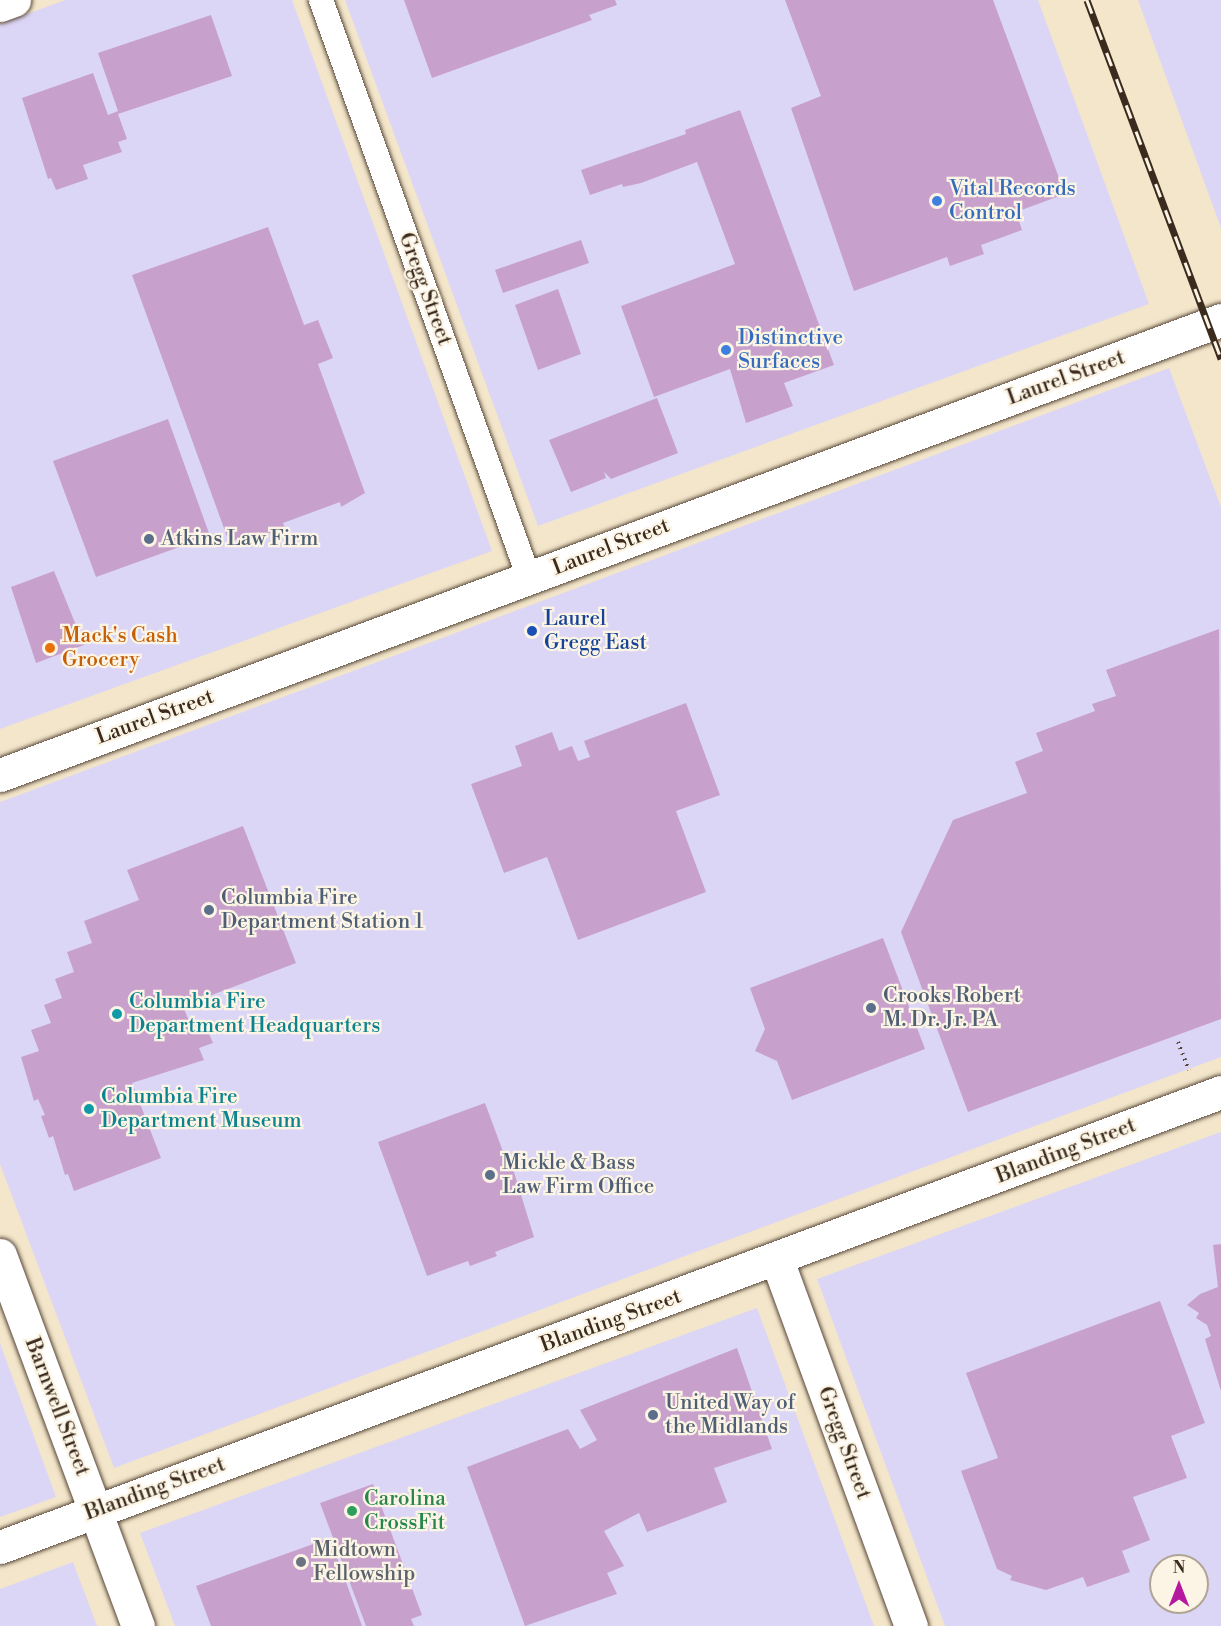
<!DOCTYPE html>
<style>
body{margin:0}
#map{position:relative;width:1221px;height:1626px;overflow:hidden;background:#f3e6ca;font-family:"Libre Bodoni",serif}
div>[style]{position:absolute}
.built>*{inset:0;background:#dcd6f6}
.building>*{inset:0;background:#c7a1cc}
.path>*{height:4px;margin-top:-2px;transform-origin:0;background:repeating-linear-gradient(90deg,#574638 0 1.5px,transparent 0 6px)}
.roads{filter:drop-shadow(0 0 2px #574638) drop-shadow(0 0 2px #574638)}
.street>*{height:24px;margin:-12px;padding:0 12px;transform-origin:12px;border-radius:12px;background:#fff}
.secondary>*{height:33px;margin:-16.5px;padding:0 16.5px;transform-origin:16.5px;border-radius:16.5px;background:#fff}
.rail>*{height:7px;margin-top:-3.5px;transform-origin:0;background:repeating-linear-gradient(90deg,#fcf5e5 0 14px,#3b2a1e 0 28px);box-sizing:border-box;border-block:2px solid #3b2a1e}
.dots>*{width:16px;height:16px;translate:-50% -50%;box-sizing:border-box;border:3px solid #fcf5e5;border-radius:50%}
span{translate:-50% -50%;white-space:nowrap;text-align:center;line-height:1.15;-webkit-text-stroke:4.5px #fcf5e5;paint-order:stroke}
.shop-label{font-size:21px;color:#366cbe}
.left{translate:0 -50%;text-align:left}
.street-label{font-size:21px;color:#3b2a1e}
.service-label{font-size:21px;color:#4e5e75}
.transit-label{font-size:21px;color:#164399}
.food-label{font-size:21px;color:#c56008}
.culture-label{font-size:21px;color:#0d838f}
.leisure-label{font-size:21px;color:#27864d}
.worship-label{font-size:21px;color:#5b616d}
.north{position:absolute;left:1149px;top:1554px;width:60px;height:60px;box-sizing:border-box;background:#fcf5e5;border:2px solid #afa495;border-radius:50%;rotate:0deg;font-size:16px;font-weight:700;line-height:24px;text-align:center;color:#3b2a1e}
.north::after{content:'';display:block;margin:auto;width:21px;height:27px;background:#b5179e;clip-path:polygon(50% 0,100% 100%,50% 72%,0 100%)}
</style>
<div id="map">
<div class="built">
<i style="clip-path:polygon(65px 0,292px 0,492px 551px,0 729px,0 24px)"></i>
<i style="clip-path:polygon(345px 0,1038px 0,1149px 304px,538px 526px)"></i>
<i style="clip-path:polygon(1138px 0,1221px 0,1221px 228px)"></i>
<i style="clip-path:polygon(1169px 368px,1221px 507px,1221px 1057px,114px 1468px,0 1164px,0 802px)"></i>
<i style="clip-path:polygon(evenodd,1221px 1132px,1221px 1626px,945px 1626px,817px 1279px,1221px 1132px,1161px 1566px,1197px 1566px,1197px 1602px,1161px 1602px,1161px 1566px)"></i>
<i style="clip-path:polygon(757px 1308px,874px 1626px,175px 1626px,140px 1533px)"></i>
<i style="clip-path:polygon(0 1343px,56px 1497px,0 1517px)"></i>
<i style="clip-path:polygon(73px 1562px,97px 1626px,0 1626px,0 1589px)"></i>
</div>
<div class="building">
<i style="clip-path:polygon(404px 0,615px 0,617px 5px,589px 15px,592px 20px,432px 78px)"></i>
<i style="clip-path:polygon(785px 0,993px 0,1065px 194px,1016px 212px,1022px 230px,981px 245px,984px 254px,950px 266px,947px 257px,854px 291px,791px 108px,821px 96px)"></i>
<i style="clip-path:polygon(211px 15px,232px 76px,118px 114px,127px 139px,118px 142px,122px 152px,83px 165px,88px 179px,56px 190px,51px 178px,48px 179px,22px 98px,93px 73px,108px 115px,118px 111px,98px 53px)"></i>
<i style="clip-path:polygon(740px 110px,834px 365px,784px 383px,793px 406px,746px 423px,730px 369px,654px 397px,621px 306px,735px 264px,697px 162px,641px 183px,623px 187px,622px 184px,590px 195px,581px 170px,686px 134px,685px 130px)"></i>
<i style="clip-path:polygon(268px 227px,304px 325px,318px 320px,333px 358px,318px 364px,365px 493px,341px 507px,340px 502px,283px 523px,285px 528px,261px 536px,259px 532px,229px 542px,132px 275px)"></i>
<i style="clip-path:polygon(581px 240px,589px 263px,503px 293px,495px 270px)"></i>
<i style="clip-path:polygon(558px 289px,581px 354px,538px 370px,515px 305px)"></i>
<i style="clip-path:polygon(657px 398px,678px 453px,611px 479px,604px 472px,606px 478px,571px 492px,549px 440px)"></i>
<i style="clip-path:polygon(168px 419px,210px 536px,96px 577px,53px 461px)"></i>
<i style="clip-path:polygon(54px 571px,84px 645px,36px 663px,11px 587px)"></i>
<i style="clip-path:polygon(1219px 629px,1221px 1019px,968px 1112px,901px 932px,953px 820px,1027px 793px,1015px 762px,1043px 751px,1036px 733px,1095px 711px,1092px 704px,1116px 696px,1106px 670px)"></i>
<i style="clip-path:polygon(686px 703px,720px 795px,676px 811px,706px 892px,578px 940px,547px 857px,504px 873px,471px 784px,522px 766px,515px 746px,552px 732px,559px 751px,572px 746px,578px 761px,590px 757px,584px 741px)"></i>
<i style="clip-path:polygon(243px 826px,296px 963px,183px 1006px,194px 1034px,207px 1029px,213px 1043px,199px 1048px,204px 1060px,132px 1083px,161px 1158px,74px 1191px,68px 1174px,65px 1175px,53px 1136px,49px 1138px,41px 1116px,45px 1115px,38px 1099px,34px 1101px,21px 1057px,39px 1051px,31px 1030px,51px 1023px,44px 1005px,62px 998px,55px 979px,74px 972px,67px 952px,92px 943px,84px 921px,139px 900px,127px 870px)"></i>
<i style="clip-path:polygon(883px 938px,925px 1049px,792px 1100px,777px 1061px,755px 1051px,765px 1029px,750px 988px)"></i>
<i style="clip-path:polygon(485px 1103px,505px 1157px,509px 1156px,534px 1237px,495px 1252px,497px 1256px,470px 1266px,468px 1261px,427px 1276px,378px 1142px)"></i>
<i style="clip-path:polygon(1221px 1244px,1221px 1391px,1205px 1339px,1211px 1336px,1207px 1325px,1196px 1318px,1199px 1313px,1187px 1305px,1200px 1294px,1218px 1287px,1213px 1245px)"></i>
<i style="clip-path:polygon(1160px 1301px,1205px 1423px,1171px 1436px,1187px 1478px,1133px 1497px,1150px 1540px,1122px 1551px,1130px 1572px,1087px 1587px,1083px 1577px,1046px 1590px,1010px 1580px,1012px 1576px,997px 1569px,961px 1471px,998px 1458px,966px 1373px)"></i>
<i style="clip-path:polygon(737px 1348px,772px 1449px,714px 1468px,727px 1502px,647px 1532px,639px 1513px,604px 1531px,624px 1566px,607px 1573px,617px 1594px,525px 1626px,467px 1467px,568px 1429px,580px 1449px,597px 1440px,580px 1410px)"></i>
<i style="clip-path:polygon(373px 1484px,422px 1615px,411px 1619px,414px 1626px,366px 1626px,320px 1503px)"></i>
<i style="clip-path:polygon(330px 1538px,362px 1626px,211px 1626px,196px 1586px)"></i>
</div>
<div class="path">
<i style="left:1178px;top:1042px;width:30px;rotate:69deg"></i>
</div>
<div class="roads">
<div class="street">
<i style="left:321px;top:0;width:614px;rotate:70.21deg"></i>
</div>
<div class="secondary">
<i style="left:0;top:5px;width:15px;rotate:-20deg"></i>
<i style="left:0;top:775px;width:1303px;rotate:-20.44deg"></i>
<i style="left:0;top:1255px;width:396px;rotate:69.6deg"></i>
<i style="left:777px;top:1260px;width:390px;rotate:69.9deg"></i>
<i style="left:0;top:1547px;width:1303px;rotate:-20.44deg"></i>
</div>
</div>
<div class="rail">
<i style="left:1087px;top:0;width:383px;rotate:69.5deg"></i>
</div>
<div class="dots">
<i style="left:937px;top:201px;background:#3f7fe0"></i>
<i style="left:726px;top:350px;background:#3f7fe0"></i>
<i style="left:149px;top:539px;background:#5c6f8a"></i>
<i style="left:532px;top:631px;background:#1a4fb4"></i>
<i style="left:50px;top:648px;background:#e8710a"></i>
<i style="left:209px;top:910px;background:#5c6f8a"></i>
<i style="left:871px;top:1008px;background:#5c6f8a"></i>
<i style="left:117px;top:1014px;background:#0f9aa8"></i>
<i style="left:89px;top:1109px;background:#0f9aa8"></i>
<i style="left:490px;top:1175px;background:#5c6f8a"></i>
<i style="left:653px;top:1415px;background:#5c6f8a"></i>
<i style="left:352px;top:1511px;background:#2e9e5b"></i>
<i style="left:301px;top:1562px;background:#6b7280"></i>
</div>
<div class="shop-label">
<span class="left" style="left:949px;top:201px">Vital Records<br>Control</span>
<span class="left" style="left:738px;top:350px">Distinctive<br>Surfaces</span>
</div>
<div class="street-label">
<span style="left:425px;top:289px;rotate:70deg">Gregg Street</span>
<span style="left:1066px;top:378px;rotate:-20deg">Laurel Street</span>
<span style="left:611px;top:547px;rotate:-21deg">Laurel Street</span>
<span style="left:155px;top:717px;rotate:-20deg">Laurel Street</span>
<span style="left:1066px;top:1151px;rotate:-21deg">Blanding Street</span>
<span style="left:611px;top:1321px;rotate:-20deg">Blanding Street</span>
<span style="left:57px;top:1407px;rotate:69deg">Barnwell Street</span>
<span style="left:844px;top:1443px;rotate:70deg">Gregg Street</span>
<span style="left:155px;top:1489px;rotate:-20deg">Blanding Street</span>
</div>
<div class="service-label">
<span class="left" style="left:161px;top:539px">Atkins Law Firm</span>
<span class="left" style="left:221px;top:910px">Columbia Fire<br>Department Station 1</span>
<span class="left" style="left:883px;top:1008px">Crooks Robert<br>M. Dr. Jr. PA</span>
<span class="left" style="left:502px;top:1175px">Mickle &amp; Bass<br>Law Firm Office</span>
<span class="left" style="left:665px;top:1415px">United Way of<br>the Midlands</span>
</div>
<div class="transit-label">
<span class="left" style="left:544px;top:631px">Laurel<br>Gregg East</span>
</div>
<div class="food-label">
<span class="left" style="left:62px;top:648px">Mack's Cash<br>Grocery</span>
</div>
<div class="culture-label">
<span class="left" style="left:129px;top:1014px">Columbia Fire<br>Department Headquarters</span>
<span class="left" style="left:101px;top:1109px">Columbia Fire<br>Department Museum</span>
</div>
<div class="leisure-label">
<span class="left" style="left:364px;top:1511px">Carolina<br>CrossFit</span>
</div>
<div class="worship-label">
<span class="left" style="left:313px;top:1562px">Midtown<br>Fellowship</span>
</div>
<div class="north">N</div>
</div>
